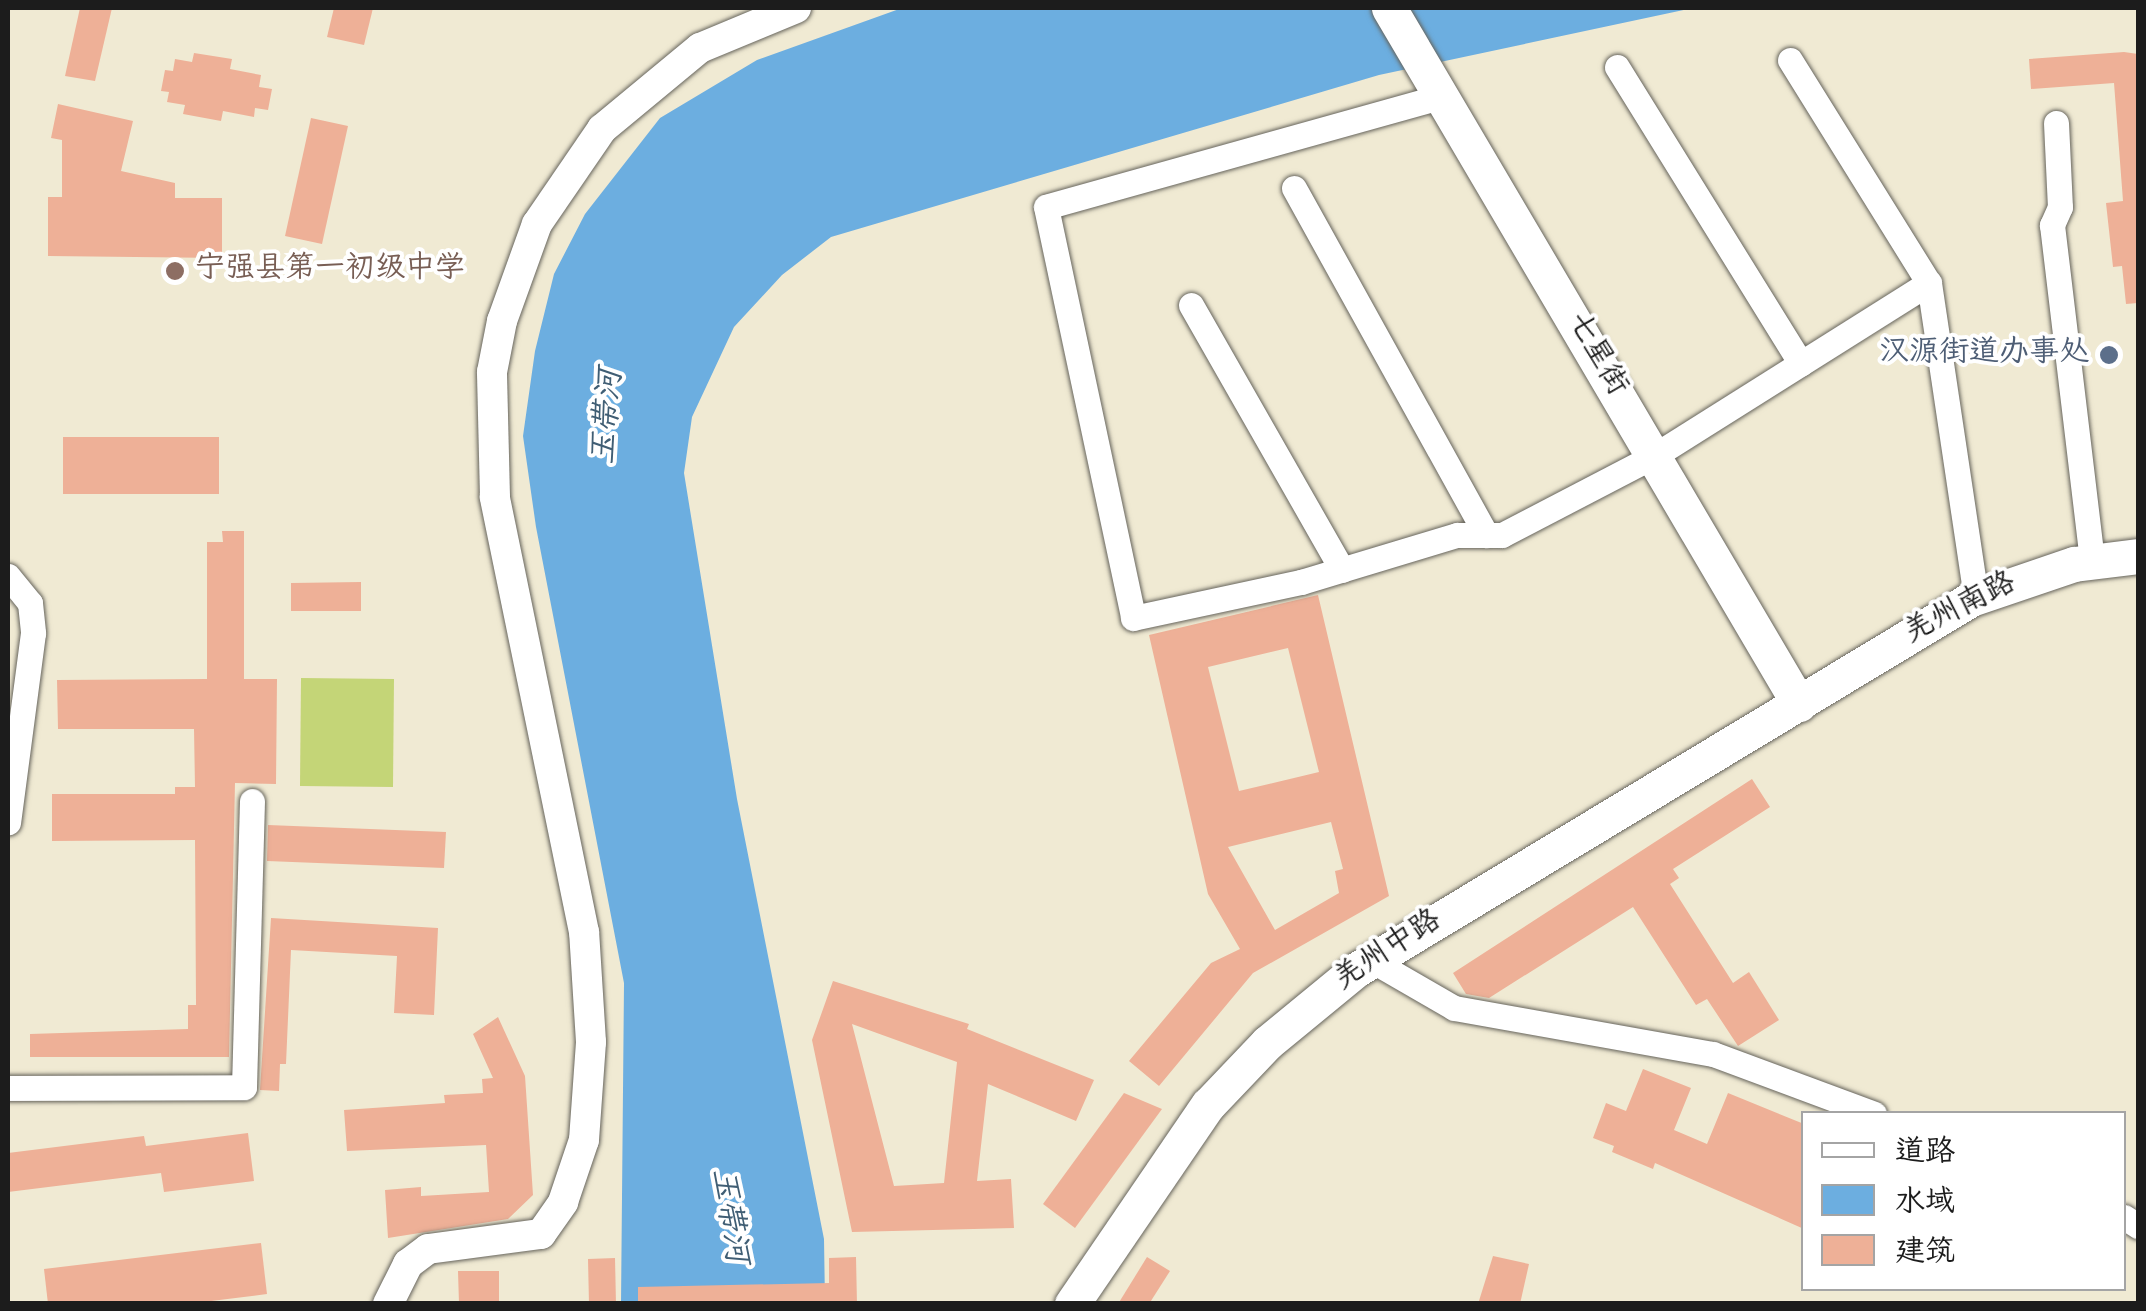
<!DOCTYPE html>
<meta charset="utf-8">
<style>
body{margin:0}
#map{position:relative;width:2146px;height:1311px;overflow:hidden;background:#f0ead3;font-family:"Gochi Hand","LXGW WenKai TC",sans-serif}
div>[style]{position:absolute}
.green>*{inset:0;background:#c4d577}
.water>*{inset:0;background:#6caee0}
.building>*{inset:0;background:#eeb097}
.roads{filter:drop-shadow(0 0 2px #66645c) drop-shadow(0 0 2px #66645c)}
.minor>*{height:25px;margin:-12.5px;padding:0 12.5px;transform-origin:12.5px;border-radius:12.5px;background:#fff}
.tertiary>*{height:30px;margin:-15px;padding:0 15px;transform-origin:15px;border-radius:15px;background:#fff}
.secondary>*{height:35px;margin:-17.5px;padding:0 17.5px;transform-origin:17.5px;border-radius:17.5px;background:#fff}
.dots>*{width:28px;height:28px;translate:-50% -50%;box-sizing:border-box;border:5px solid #fff;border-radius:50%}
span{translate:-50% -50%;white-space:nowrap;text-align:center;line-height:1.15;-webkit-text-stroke:8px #fff;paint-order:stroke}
.education-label{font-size:30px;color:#785e54}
.left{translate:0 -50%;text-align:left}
.street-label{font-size:30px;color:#1c1c1c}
.service-label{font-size:30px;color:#4e5e75}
.right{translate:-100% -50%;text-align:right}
.water-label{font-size:32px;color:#405e74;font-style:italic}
.frame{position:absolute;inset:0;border:10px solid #1c1c1c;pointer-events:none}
.legend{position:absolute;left:1801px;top:1111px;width:325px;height:180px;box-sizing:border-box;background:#fff;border:2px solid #a4a4a4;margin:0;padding:12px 18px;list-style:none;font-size:30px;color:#1c1c1c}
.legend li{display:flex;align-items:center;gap:20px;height:50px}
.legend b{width:50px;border:2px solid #a4a4a4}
</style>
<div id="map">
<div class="green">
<i style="clip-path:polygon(301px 678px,394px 679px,393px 787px,300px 786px)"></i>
</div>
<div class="water">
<i style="clip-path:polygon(902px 8px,1693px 8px,1379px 75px,831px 237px,782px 275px,734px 327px,692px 417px,684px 473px,737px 799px,824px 1239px,825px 1303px,621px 1304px,624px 983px,536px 527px,523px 436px,535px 351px,554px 274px,585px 214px,660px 118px,757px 60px)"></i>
</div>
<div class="building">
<i style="clip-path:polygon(80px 8px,112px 8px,95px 81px,65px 76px)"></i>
<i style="clip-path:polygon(334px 8px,373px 8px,364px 45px,327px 37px)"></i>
<i style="clip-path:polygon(2124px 52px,2138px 54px,2138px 303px,2126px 304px,2122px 266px,2113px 267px,2106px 203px,2123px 201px,2114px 83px,2031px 89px,2029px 59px)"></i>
<i style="clip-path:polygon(194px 53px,232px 59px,230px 69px,261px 75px,259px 87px,272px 89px,268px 110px,255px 108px,254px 117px,223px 111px,221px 121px,183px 114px,185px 105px,167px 102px,169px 92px,161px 91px,165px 70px,173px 71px,175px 59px,192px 62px)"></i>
<i style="clip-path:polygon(58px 104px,133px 121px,121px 171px,175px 183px,175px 198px,222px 198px,222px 258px,48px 256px,48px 197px,62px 197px,62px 140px,51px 138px)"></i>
<i style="clip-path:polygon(311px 118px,348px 126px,322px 244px,285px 236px)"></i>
<i style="clip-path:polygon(63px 437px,219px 437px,219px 494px,63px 494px)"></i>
<i style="clip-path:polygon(222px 531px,244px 531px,244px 679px,277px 679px,276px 784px,235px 783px,229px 1057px,30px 1057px,30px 1034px,188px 1029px,188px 1005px,196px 1005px,195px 840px,52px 841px,52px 794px,175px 794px,175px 787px,195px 787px,194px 729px,58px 729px,57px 680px,207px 679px,207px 542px,223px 542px)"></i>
<i style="clip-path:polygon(361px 582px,361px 611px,291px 611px,291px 583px)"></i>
<i style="clip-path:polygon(evenodd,1318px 595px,1389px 896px,1253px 973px,1159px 1086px,1129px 1061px,1211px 963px,1240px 949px,1208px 894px,1149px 635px,1318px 595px,1288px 648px,1319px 772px,1239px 791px,1208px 667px,1288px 648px,1318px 595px,1331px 822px,1343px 869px,1335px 871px,1339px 893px,1275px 930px,1228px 847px,1331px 822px)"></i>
<i style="clip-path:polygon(1752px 779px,1770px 807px,1673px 869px,1679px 878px,1670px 884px,1733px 983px,1749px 972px,1779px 1020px,1738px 1046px,1707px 999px,1696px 1005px,1633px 907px,1489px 998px,1466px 994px,1453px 973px)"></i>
<i style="clip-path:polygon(268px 825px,446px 832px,444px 868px,267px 861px)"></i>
<i style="clip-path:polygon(271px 918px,438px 928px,434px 1015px,394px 1013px,397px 956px,291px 950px,286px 1064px,280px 1064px,279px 1091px,260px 1090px)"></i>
<i style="clip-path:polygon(evenodd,833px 981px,969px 1024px,967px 1029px,1094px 1080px,1076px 1121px,988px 1084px,977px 1181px,1011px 1179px,1014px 1228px,852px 1232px,812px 1040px,833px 981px,852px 1024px,957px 1062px,944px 1183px,894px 1186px,852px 1024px)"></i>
<i style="clip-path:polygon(498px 1017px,525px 1076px,533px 1195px,508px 1219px,388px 1238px,385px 1190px,421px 1187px,421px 1196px,489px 1192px,486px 1145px,347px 1151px,344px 1110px,445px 1103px,444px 1095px,483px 1093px,482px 1079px,493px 1078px,473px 1034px)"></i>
<i style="clip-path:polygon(1643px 1069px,1691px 1088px,1674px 1130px,1707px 1144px,1728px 1093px,1804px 1124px,1804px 1229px,1655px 1163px,1653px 1169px,1612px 1152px,1614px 1146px,1593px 1138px,1606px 1103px,1626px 1111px)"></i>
<i style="clip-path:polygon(1124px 1093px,1162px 1109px,1075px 1228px,1043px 1204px)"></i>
<i style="clip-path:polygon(248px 1133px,254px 1181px,164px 1192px,161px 1173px,8px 1192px,8px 1153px,144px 1136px,146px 1146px)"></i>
<i style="clip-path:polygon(261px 1243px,267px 1294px,187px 1304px,48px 1304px,44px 1269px)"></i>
<i style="clip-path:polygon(1493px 1256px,1529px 1264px,1520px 1304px,1478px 1304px)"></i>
<i style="clip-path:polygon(856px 1257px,857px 1304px,638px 1304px,638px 1287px,829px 1283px,829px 1258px)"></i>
<i style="clip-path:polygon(1147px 1257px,1170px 1271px,1149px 1304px,1118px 1304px)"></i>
<i style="clip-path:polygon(615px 1258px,616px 1304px,589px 1304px,588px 1259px)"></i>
<i style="clip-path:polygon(458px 1271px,499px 1271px,499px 1304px,459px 1304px)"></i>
</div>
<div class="roads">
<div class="minor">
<i style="left:1790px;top:60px;width:263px;rotate:58.1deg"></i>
<i style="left:1929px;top:283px;width:317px;rotate:81.5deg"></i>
<i style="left:1617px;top:67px;width:349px;rotate:58.2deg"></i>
<i style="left:1443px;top:96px;width:412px;rotate:164.4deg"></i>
<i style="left:1046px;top:207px;width:420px;rotate:78deg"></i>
<i style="left:1133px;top:618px;width:172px;rotate:-12.1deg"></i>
<i style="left:1301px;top:582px;width:163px;rotate:-16.8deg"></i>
<i style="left:1457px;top:535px;width:45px"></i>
<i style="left:1502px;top:535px;width:171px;rotate:-27.5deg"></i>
<i style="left:1654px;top:456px;width:325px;rotate:-32.2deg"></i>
<i style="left:2056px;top:123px;width:84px;rotate:87.3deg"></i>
<i style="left:2060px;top:207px;width:20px;rotate:114deg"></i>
<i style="left:2052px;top:225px;width:338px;rotate:83.2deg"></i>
<i style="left:1294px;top:188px;width:397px;rotate:61deg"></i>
<i style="left:1191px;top:305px;width:305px;rotate:60.3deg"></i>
<i style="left:8px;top:576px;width:35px;rotate:51deg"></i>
<i style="left:30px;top:603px;width:30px;rotate:84deg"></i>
<i style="left:33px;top:633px;width:191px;rotate:97.5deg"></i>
<i style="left:1371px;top:960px;width:96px;rotate:30deg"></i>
<i style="left:1454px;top:1008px;width:263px;rotate:10.1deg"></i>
<i style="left:1713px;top:1054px;width:172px;rotate:20.4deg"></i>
<i style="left:8px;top:1088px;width:236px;rotate:-0.2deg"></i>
<i style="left:244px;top:1087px;width:286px;rotate:-88.4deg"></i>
<i style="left:2124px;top:1217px;width:17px;rotate:33deg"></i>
</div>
<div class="tertiary">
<i style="left:388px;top:1304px;width:45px;rotate:-63.4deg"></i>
<i style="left:408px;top:1264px;width:25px;rotate:-37deg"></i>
<i style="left:428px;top:1249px;width:114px;rotate:-7.6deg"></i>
<i style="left:541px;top:1234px;width:39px;rotate:-55deg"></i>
<i style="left:563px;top:1202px;width:65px;rotate:-71.3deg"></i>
<i style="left:584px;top:1140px;width:98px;rotate:-85.9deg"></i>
<i style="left:591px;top:1042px;width:110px;rotate:-93.6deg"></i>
<i style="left:584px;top:932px;width:444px;rotate:-101.6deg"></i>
<i style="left:495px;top:497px;width:125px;rotate:-91.4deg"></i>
<i style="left:492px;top:372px;width:52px;rotate:-78.9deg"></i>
<i style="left:502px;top:321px;width:103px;rotate:-70.2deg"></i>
<i style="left:537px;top:224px;width:115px;rotate:-55.6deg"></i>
<i style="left:602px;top:129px;width:127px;rotate:-39.6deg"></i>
<i style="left:700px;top:48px;width:104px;rotate:-22.6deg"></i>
</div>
<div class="secondary">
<i style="left:1389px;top:8px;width:808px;rotate:59.5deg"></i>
<i style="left:1072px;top:1304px;width:241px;rotate:-55.7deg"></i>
<i style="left:1208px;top:1105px;width:86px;rotate:-46.4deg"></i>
<i style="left:1267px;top:1043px;width:115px;rotate:-39.4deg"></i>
<i style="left:1356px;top:970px;width:718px;rotate:-31.1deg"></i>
<i style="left:1971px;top:599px;width:109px;rotate:-18.8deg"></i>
<i style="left:2074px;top:564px;width:64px;rotate:-7.1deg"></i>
</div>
</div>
<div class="dots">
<i style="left:175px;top:271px;background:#8d6e63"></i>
<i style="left:2109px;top:355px;background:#5c6f8a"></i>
</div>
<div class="education-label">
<span class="left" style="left:195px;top:271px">宁强县第一初级中学</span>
</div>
<div class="street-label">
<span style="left:1595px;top:355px;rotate:60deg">七星街</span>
<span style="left:1961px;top:610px;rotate:-27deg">羌州南路</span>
<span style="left:1389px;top:952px;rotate:-33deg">羌州中路</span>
</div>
<div class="service-label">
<span class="right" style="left:2089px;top:355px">汉源街道办事处</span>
</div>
<div class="water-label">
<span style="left:610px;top:417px;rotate:-85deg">玉带河</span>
<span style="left:727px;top:1216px;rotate:81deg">玉带河</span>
</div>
<div class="frame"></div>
<ul class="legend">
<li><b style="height:12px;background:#fff"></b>道路</li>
<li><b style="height:28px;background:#6caee0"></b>水域</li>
<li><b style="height:28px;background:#eeb097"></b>建筑</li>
</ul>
</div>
